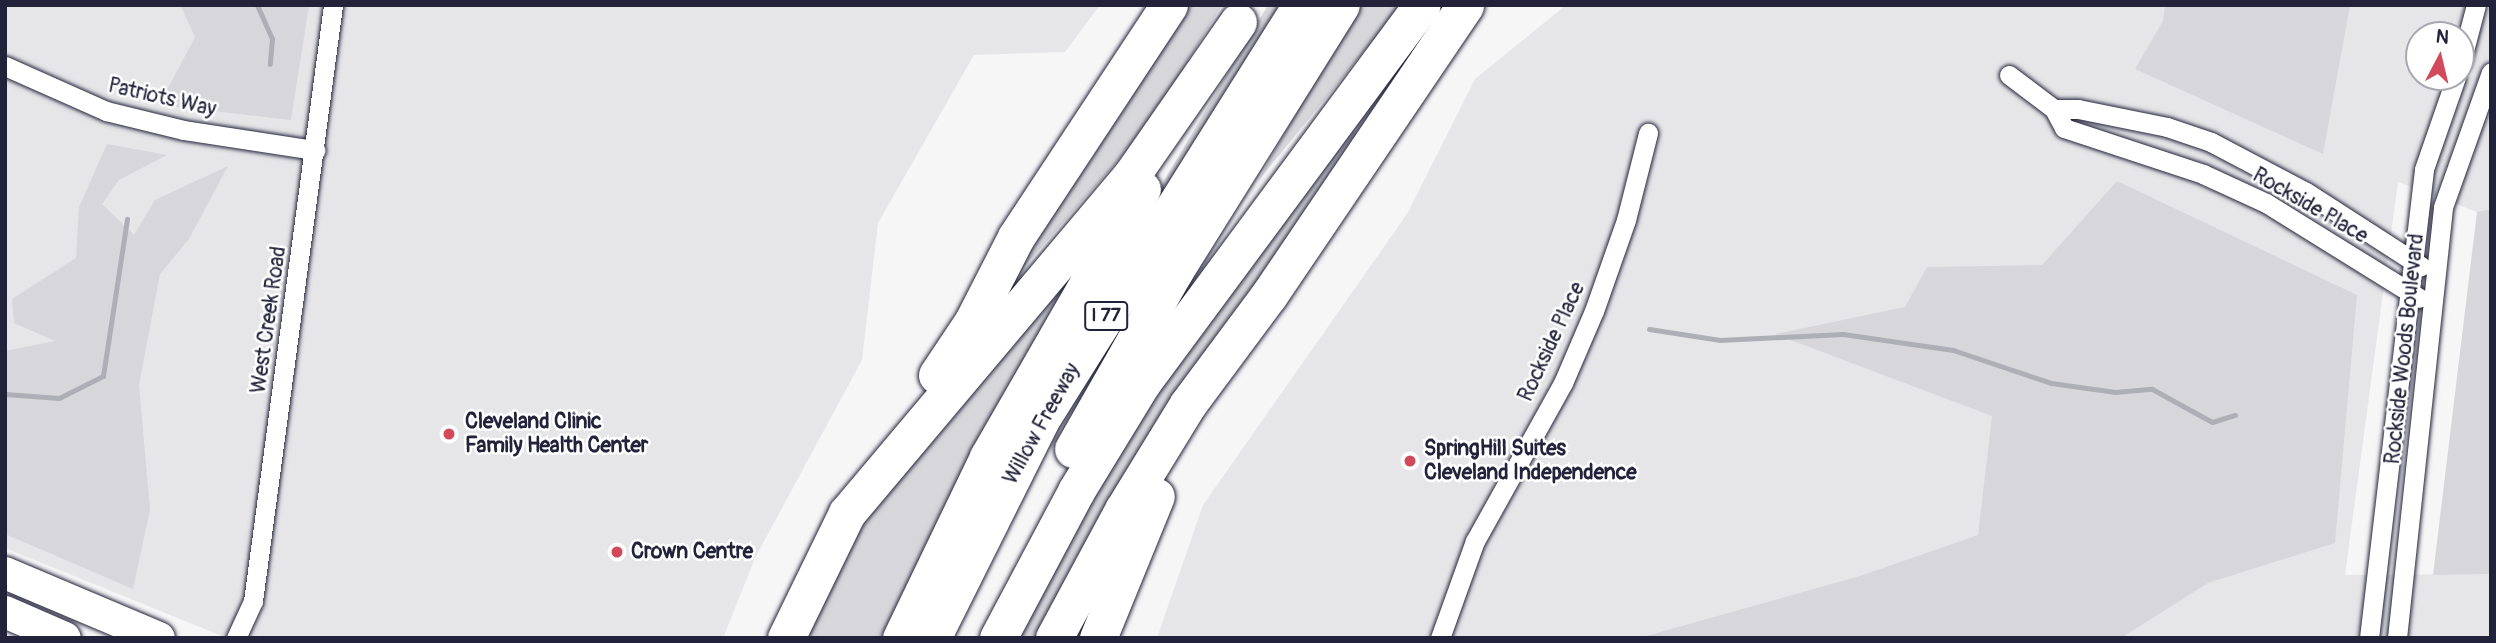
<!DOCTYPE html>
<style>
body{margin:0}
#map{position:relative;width:2496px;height:643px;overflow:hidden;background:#f6f6f7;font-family:Pangolin,sans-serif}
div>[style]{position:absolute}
.built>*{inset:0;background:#e6e6e9}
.green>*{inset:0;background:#d7d7db}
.stream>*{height:5px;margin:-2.5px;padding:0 2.5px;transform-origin:2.5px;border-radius:2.5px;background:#aeaeb7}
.roads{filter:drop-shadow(0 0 2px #22223b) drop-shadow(0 0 2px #22223b)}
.minor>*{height:19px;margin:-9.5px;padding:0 9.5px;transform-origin:9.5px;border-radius:9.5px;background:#fff}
.primary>*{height:32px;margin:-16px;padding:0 16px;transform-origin:16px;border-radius:16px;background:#fff}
.motorway>*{height:37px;margin:-18.5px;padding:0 18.5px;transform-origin:18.5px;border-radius:18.5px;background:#fff}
.dots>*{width:19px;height:19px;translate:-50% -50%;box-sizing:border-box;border:4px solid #fff;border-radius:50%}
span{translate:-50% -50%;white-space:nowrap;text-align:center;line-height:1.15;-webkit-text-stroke:5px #fff;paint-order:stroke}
.shield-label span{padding:2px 5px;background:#fff;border:2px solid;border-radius:5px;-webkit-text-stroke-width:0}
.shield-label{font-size:19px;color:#22223b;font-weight:700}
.street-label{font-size:21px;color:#22223b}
.poi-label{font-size:21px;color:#22223b;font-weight:700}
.left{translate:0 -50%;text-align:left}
.frame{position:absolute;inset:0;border:7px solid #22223b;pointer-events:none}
.north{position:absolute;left:2405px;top:21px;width:70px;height:70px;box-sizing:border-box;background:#fff;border:2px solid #a7a7b1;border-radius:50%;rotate:7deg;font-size:19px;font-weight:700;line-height:28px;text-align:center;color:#22223b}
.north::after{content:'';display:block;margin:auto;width:24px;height:32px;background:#d1495b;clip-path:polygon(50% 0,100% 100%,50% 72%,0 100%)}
</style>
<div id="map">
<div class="built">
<i style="clip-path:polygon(5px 5px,1100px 5px,1065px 52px,974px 55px,878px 223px,862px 360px,755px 558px,723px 638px,227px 638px,5px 548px)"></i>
<i style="clip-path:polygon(evenodd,1566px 5px,2491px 5px,2491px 209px,2477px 212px,2398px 182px,2345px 575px,2491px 574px,2491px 638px,1157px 638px,1203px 505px,1407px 214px,1475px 79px,1566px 5px,2419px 35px,2461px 35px,2461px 77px,2419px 77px,2419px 35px)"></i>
</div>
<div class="green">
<i style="clip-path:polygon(180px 5px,309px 5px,291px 120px,159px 105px,195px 37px)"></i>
<i style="clip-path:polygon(1179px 5px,1222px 5px,1161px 105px,1127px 150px,1002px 292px)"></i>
<i style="clip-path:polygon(1268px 5px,1285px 5px,1089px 306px,1177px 159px)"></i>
<i style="clip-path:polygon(1361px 5px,1402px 5px,1258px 181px,1302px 102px)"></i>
<i style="clip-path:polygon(2165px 5px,2350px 5px,2323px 154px,2135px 69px,2163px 21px)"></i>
<i style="clip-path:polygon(1351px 129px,1359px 136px,1043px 638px,1018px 638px,1094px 494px,1154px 396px)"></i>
<i style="clip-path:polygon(107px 144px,167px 155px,119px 180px,102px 204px,134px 235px,155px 200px,228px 166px,189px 239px,160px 274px,139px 385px,150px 510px,133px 589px,5px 534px,5px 351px,55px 341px,14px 323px,12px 299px,76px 258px,79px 207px)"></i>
<i style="clip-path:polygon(2117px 181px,2357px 295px,2335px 543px,2208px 583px,2121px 638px,1639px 638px,1860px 576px,1978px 535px,1992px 416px,1775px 334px,1905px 307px,1927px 267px,2042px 265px)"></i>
<i style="clip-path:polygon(2491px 209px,2491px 574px,2433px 575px,2477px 212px)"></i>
<i style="clip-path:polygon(1098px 232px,882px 638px,801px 638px,844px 550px,898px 469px)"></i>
</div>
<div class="stream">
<i style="left:257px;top:5px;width:37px;rotate:66deg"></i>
<i style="left:272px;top:39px;width:25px;rotate:95deg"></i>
<i style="left:1649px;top:329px;width:72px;rotate:8.8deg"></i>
<i style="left:1720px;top:340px;width:123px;rotate:-2.8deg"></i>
<i style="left:1843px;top:334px;width:111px;rotate:8.3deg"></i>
<i style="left:1953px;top:350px;width:103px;rotate:18.6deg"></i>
<i style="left:2051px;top:383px;width:65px;rotate:8deg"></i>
<i style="left:2115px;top:392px;width:37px;rotate:-5deg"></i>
<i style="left:2152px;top:389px;width:68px;rotate:28.8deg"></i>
<i style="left:2212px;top:422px;width:24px;rotate:-17deg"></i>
<i style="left:5px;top:394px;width:54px;rotate:4.2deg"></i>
<i style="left:59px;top:398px;width:49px;rotate:-26.6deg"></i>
<i style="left:103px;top:376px;width:159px;rotate:-81.3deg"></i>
</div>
<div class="roads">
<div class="minor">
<i style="left:2461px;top:62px;width:59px;rotate:-75.3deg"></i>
<i style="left:5px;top:66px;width:111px;rotate:24deg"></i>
<i style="left:106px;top:111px;width:80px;rotate:13.7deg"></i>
<i style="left:184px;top:130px;width:133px;rotate:8.7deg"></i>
<i style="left:2009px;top:75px;width:56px;rotate:37.1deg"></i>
<i style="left:2054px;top:109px;width:21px;rotate:62deg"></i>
<i style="left:2064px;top:128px;width:146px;rotate:18.3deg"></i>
<i style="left:2203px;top:174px;width:69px;rotate:24.7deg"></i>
<i style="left:2266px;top:203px;width:180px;rotate:31.8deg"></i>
<i style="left:2054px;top:109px;width:24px"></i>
<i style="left:2078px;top:109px;width:91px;rotate:11.4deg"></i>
<i style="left:2167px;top:127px;width:46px;rotate:18.8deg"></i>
<i style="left:2211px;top:142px;width:107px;rotate:27.8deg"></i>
<i style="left:2306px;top:192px;width:137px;rotate:32.8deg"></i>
<i style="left:236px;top:638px;width:41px;rotate:-65.3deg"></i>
<i style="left:253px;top:601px;width:601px;rotate:-82.35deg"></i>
<i style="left:1440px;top:638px;width:103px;rotate:-70.2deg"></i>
<i style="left:1475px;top:541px;width:181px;rotate:-60.9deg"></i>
<i style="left:1563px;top:383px;width:78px;rotate:-66.7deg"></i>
<i style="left:1594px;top:311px;width:96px;rotate:-70.6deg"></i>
<i style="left:1626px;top:220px;width:90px;rotate:-75.8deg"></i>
<i style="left:2369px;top:638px;width:472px;rotate:-83.3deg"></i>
<i style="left:2424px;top:169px;width:97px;rotate:-70.8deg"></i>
<i style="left:2397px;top:638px;width:433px;rotate:-83.9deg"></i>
<i style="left:2443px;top:207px;width:143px;rotate:-70.4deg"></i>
</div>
<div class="primary">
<i style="left:5px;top:573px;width:167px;rotate:22.9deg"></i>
<i style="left:5px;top:612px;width:65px;rotate:23.4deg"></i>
</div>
<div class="motorway">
<i style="left:937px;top:375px;width:65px;rotate:-56.3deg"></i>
<i style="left:973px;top:321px;width:94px;rotate:-62.9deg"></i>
<i style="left:1016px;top:237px;width:278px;rotate:-56.6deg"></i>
<i style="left:1073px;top:449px;width:204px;rotate:-60.3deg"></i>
<i style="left:1174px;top:272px;width:315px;rotate:-58deg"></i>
<i style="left:786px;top:638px;width:139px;rotate:-64deg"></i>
<i style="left:847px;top:513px;width:444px;rotate:-49.9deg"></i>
<i style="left:1133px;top:173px;width:184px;rotate:-55.2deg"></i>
<i style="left:901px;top:638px;width:201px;rotate:-64.3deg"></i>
<i style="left:988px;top:457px;width:309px;rotate:-60.1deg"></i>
<i style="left:932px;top:638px;width:242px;rotate:-63.5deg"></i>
<i style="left:1040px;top:421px;width:491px;rotate:-57.9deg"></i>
<i style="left:998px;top:638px;width:166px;rotate:-62deg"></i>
<i style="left:1076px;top:491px;width:127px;rotate:-58.6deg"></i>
<i style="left:1142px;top:383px;width:470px;rotate:-53.5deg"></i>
<i style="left:1054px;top:638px;width:145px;rotate:-61.7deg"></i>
<i style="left:1123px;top:510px;width:124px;rotate:-58.5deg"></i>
<i style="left:1188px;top:404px;width:136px;rotate:-53.4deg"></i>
<i style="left:1269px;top:295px;width:350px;rotate:-55.9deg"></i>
<i style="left:1098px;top:638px;width:153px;rotate:-67.8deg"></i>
</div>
</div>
<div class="dots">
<i style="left:449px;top:434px;background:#d1495b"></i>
<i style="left:1410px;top:461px;background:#d1495b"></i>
<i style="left:617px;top:552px;background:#d1495b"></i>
</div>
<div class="shield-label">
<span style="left:1106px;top:316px">I 77</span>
</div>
<div class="street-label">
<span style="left:162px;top:98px;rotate:13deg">Patriots Way</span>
<span style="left:2310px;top:206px;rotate:30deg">Rockside Place</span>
<span style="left:269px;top:320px;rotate:-82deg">West Creek Road</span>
<span style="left:1552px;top:342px;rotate:-65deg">Rockside Place</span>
<span style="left:2405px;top:349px;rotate:-84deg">Rockside Woods Boulevard</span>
<span style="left:1042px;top:424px;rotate:-61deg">Willow Freeway</span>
</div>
<div class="poi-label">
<span class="left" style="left:465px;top:434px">Cleveland Clinic<br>Family Health Center</span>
<span class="left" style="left:1424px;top:461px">SpringHill Suites<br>Cleveland Independence</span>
<span class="left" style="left:631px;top:552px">Crown Centre</span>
</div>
<div class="frame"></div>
<div class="north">N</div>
</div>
